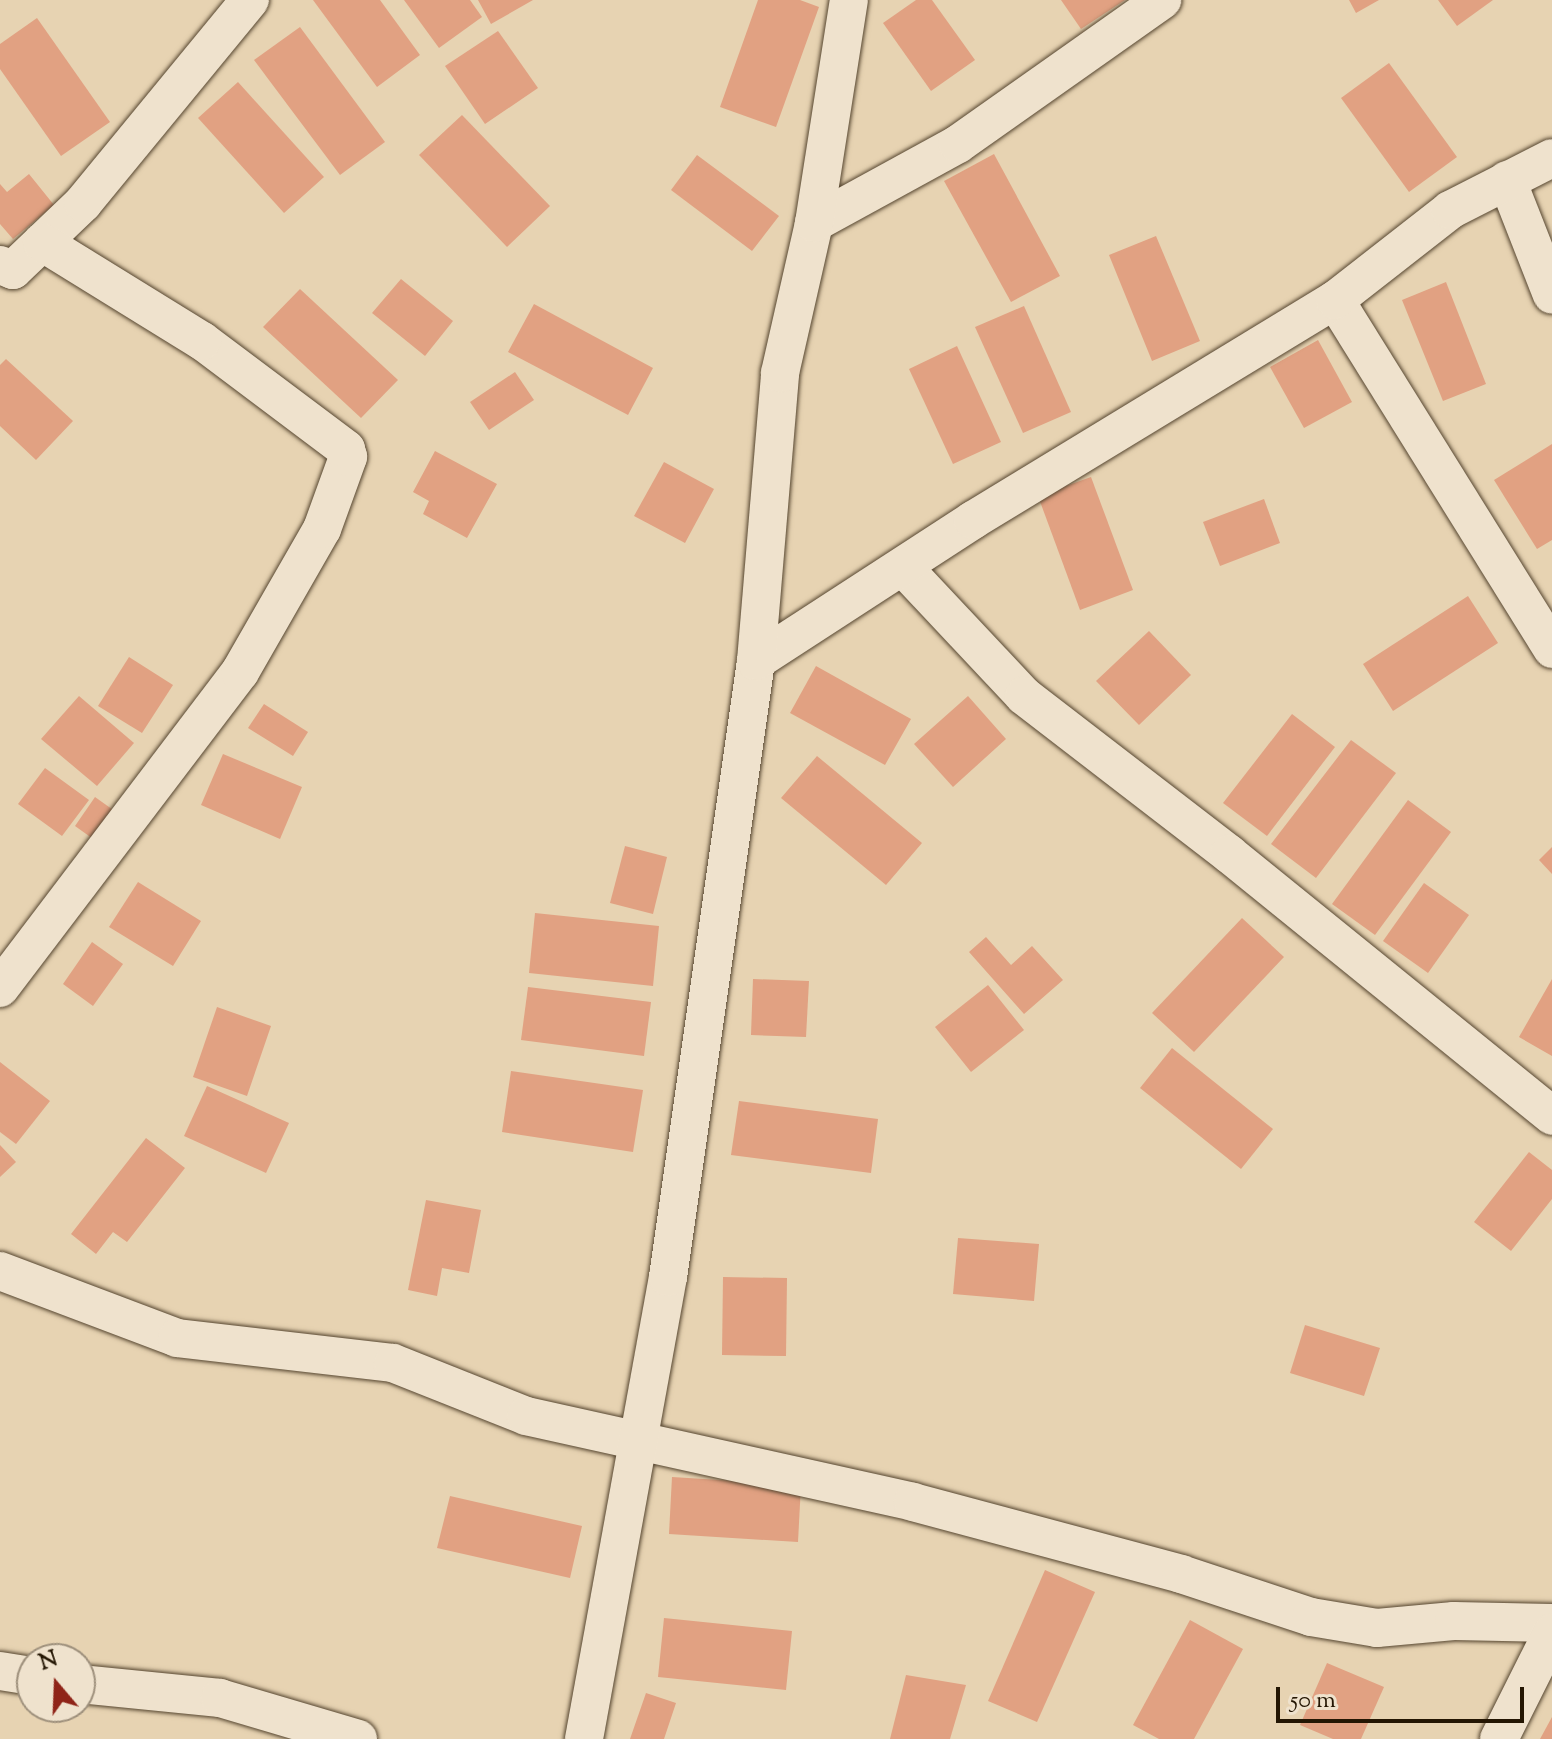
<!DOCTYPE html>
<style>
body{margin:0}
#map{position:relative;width:1552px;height:1739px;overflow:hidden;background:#e7d3b2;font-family:"Sorts Mill Goudy",serif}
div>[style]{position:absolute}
.building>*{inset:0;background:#e1a182}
.roads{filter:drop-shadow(0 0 2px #55452f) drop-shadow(0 0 2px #55452f)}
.street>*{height:38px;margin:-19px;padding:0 19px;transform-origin:19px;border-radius:19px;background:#efe2cd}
span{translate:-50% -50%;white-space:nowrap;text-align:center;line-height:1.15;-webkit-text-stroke:6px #efe2cd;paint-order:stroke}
.north{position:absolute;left:16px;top:1643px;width:80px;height:80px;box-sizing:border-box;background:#efe2cd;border:2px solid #9e907c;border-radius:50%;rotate:341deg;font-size:22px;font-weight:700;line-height:32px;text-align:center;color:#241603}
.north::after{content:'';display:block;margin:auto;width:28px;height:36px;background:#8f2418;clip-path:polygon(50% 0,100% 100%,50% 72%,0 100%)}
.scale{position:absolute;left:1276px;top:1687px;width:248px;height:36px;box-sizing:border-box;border:4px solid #241603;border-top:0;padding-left:10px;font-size:24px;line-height:28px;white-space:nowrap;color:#241603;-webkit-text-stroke:6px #efe2cd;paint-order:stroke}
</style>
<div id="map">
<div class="building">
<i style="clip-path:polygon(313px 0,380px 0,420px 55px,377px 87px)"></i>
<i style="clip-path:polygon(404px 0,470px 0,482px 17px,439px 48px)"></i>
<i style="clip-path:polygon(478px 0,533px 0,491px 24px)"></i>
<i style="clip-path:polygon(758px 0,800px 0,819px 7px,776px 127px,720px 107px)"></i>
<i style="clip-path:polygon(916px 0,932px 0,975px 60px,931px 91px,883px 23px)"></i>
<i style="clip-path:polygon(1061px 0,1125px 0,1081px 29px)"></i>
<i style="clip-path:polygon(1349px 0,1379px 0,1356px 13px)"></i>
<i style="clip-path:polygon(1438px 0,1493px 0,1457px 26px)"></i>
<i style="clip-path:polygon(37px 18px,110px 122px,61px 156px,0 69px,0 44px)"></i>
<i style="clip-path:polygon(300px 27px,385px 142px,340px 175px,254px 60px)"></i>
<i style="clip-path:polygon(498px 31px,538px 88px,485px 124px,445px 66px)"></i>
<i style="clip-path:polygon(1389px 63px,1457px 157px,1409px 192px,1341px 98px)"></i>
<i style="clip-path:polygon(238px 82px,324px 177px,284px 213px,198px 118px)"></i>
<i style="clip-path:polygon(462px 115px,550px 206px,507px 247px,419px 155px)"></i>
<i style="clip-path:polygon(994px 154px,1060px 276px,1011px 302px,944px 181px)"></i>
<i style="clip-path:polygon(697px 155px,779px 216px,752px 251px,671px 190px)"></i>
<i style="clip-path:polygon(29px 174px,54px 205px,13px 239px,0 224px,0 184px,7px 192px)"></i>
<i style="clip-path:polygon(1156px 236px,1200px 341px,1152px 361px,1109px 255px)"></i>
<i style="clip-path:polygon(401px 279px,453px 321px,425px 356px,372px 313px)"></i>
<i style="clip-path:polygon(1446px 282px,1486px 384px,1443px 401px,1402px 300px)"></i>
<i style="clip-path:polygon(300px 289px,398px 380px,361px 418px,263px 327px)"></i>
<i style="clip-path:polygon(534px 304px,653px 368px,628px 415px,508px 352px)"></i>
<i style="clip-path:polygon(1024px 306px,1071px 412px,1023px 433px,975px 327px)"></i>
<i style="clip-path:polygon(1318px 340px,1352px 402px,1304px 428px,1270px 367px)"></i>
<i style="clip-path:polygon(957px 346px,1001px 442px,953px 464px,909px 369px)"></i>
<i style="clip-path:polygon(6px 359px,73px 421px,36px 460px,0 426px,0 365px)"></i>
<i style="clip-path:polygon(515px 372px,534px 400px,489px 430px,470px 402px)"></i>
<i style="clip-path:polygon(1552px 444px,1552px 540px,1537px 549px,1494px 480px)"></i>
<i style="clip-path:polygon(435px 451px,497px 484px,467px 538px,423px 514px,429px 501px,413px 492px)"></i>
<i style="clip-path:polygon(664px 462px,714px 489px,685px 543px,634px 516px)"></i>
<i style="clip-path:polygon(1091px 477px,1133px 590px,1080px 610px,1038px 496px)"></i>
<i style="clip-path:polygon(1264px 499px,1280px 543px,1220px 566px,1203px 522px)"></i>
<i style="clip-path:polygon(1468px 596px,1498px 643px,1393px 711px,1363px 664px)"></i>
<i style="clip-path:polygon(1149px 631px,1191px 675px,1139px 725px,1096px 681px)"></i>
<i style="clip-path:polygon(129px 657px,173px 685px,142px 733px,98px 706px)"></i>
<i style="clip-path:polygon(816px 666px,911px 719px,885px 765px,790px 713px)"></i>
<i style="clip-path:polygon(79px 696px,134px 743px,97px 786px,41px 739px)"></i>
<i style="clip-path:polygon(968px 696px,1006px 739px,953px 787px,914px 744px)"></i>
<i style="clip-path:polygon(264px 704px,308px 732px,293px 756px,248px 728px)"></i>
<i style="clip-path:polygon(1292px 714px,1335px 747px,1267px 836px,1223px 803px)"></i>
<i style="clip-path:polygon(1351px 740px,1396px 773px,1316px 878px,1271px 844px)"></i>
<i style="clip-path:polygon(223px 754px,302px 787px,280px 839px,201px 805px)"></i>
<i style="clip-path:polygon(817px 756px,922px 843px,886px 885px,781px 798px)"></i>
<i style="clip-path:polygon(45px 768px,89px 800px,62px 836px,18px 804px)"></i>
<i style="clip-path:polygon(95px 797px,116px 812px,96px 841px,75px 826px)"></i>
<i style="clip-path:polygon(1408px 800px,1451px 832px,1375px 935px,1332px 904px)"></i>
<i style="clip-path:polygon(625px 846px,667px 857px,653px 914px,610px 903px)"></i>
<i style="clip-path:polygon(1552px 847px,1552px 874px,1539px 860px)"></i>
<i style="clip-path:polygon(138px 882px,201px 921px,173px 966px,109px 927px)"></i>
<i style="clip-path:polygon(1424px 883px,1469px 915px,1428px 973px,1383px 941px)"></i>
<i style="clip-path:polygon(535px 913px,659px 926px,653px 986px,529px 973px)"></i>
<i style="clip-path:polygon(1242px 918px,1284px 957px,1194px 1052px,1152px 1013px)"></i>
<i style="clip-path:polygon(986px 937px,1011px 965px,1032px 946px,1063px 980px,1024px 1014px,969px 952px)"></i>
<i style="clip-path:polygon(92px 942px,123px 964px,93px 1006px,63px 984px)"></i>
<i style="clip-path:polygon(753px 979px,809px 981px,806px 1037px,751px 1035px)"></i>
<i style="clip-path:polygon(1552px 979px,1552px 1056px,1519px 1037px)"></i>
<i style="clip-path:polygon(988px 985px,1024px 1030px,971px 1072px,935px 1027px)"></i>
<i style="clip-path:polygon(528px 987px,651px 1002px,644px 1056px,521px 1040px)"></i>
<i style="clip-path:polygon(217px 1007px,271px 1026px,247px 1096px,193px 1077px)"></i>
<i style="clip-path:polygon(1172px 1048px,1273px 1129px,1241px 1169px,1140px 1088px)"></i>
<i style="clip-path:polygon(0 1062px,50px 1101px,16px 1144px,0 1132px)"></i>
<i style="clip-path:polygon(511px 1071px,643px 1090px,633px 1152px,502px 1132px)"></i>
<i style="clip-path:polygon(207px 1086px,289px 1123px,266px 1173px,184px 1136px)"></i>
<i style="clip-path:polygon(739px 1101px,878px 1119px,871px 1173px,731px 1155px)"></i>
<i style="clip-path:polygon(146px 1138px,185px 1168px,127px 1242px,113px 1232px,96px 1254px,71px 1234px)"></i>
<i style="clip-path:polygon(0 1145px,16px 1162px,0 1177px)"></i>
<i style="clip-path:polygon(1529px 1152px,1552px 1170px,1552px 1199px,1511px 1251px,1474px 1222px)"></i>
<i style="clip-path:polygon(426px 1200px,481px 1210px,469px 1273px,442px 1268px,437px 1296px,408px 1290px)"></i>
<i style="clip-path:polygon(958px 1238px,1039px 1244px,1034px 1301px,953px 1294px)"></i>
<i style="clip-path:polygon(723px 1277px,787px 1278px,786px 1356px,722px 1355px)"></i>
<i style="clip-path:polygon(1305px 1325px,1380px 1348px,1364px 1396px,1290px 1373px)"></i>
<i style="clip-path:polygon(672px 1477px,801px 1485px,798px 1542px,669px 1534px)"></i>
<i style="clip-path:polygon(450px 1496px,582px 1526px,570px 1578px,437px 1548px)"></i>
<i style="clip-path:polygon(1045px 1570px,1095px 1592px,1037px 1722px,988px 1701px)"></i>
<i style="clip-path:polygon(664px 1618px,792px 1631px,786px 1690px,658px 1677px)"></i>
<i style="clip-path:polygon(1190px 1620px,1243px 1649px,1194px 1739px,1159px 1739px,1133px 1725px)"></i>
<i style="clip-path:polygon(1327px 1663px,1384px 1687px,1361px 1739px,1333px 1739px,1300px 1725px)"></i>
<i style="clip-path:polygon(906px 1675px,966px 1685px,950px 1739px,890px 1739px)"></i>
<i style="clip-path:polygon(646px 1693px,676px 1703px,664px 1739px,630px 1739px)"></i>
<i style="clip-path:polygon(1552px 1717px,1552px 1739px,1540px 1739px)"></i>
</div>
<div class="roads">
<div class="street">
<i style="left:1507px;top:180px;width:123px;rotate:68.6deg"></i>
<i style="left:814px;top:223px;width:164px;rotate:-28.7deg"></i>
<i style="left:958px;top:144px;width:250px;rotate:-35.2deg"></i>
<i style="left:0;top:265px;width:14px;rotate:21deg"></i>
<i style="left:13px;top:270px;width:97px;rotate:-43.7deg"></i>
<i style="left:83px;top:203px;width:263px;rotate:-50.6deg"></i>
<i style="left:1335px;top:300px;width:411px;rotate:58.1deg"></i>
<i style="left:904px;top:568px;width:175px;rotate:46.8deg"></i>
<i style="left:1024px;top:696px;width:259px;rotate:37.6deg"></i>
<i style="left:1229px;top:854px;width:416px;rotate:39deg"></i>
<i style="left:756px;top:661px;width:259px;rotate:-33deg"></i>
<i style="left:973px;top:520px;width:424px;rotate:-31.3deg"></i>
<i style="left:1335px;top:300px;width:146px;rotate:-38deg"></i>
<i style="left:1450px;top:210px;width:114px;rotate:-27deg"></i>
<i style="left:0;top:988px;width:397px;rotate:-52.8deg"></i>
<i style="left:240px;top:672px;width:165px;rotate:-60.2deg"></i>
<i style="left:322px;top:529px;width:77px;rotate:-70.1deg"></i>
<i style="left:348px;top:457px;width:8px;rotate:-104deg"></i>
<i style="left:346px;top:449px;width:180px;rotate:-143.1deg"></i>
<i style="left:202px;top:341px;width:188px;rotate:-148.3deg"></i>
<i style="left:0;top:1271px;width:189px;rotate:20.7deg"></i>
<i style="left:177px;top:1338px;width:217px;rotate:6.6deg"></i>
<i style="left:393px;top:1363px;width:143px;rotate:21.7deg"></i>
<i style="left:526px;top:1416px;width:396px;rotate:12.5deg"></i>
<i style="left:913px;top:1502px;width:278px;rotate:15deg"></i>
<i style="left:1181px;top:1574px;width:137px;rotate:18.3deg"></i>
<i style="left:1311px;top:1617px;width:67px;rotate:9.5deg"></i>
<i style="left:1377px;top:1628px;width:77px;rotate:-5.2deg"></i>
<i style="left:1454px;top:1621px;width:98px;rotate:1.2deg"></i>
<i style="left:0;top:1671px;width:32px;rotate:9deg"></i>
<i style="left:80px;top:1684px;width:141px;rotate:5.7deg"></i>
<i style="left:220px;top:1698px;width:144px;rotate:16.5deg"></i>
<i style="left:584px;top:1739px;width:470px;rotate:-79.7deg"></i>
<i style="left:668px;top:1277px;width:622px;rotate:-81.87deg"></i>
<i style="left:756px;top:661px;width:289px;rotate:-85.2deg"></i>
<i style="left:780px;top:373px;width:154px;rotate:-77.2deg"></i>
<i style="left:814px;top:223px;width:226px;rotate:-81.1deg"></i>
<i style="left:1499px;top:1739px;width:119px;rotate:-63.4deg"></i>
</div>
</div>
<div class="north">N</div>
<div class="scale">50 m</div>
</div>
